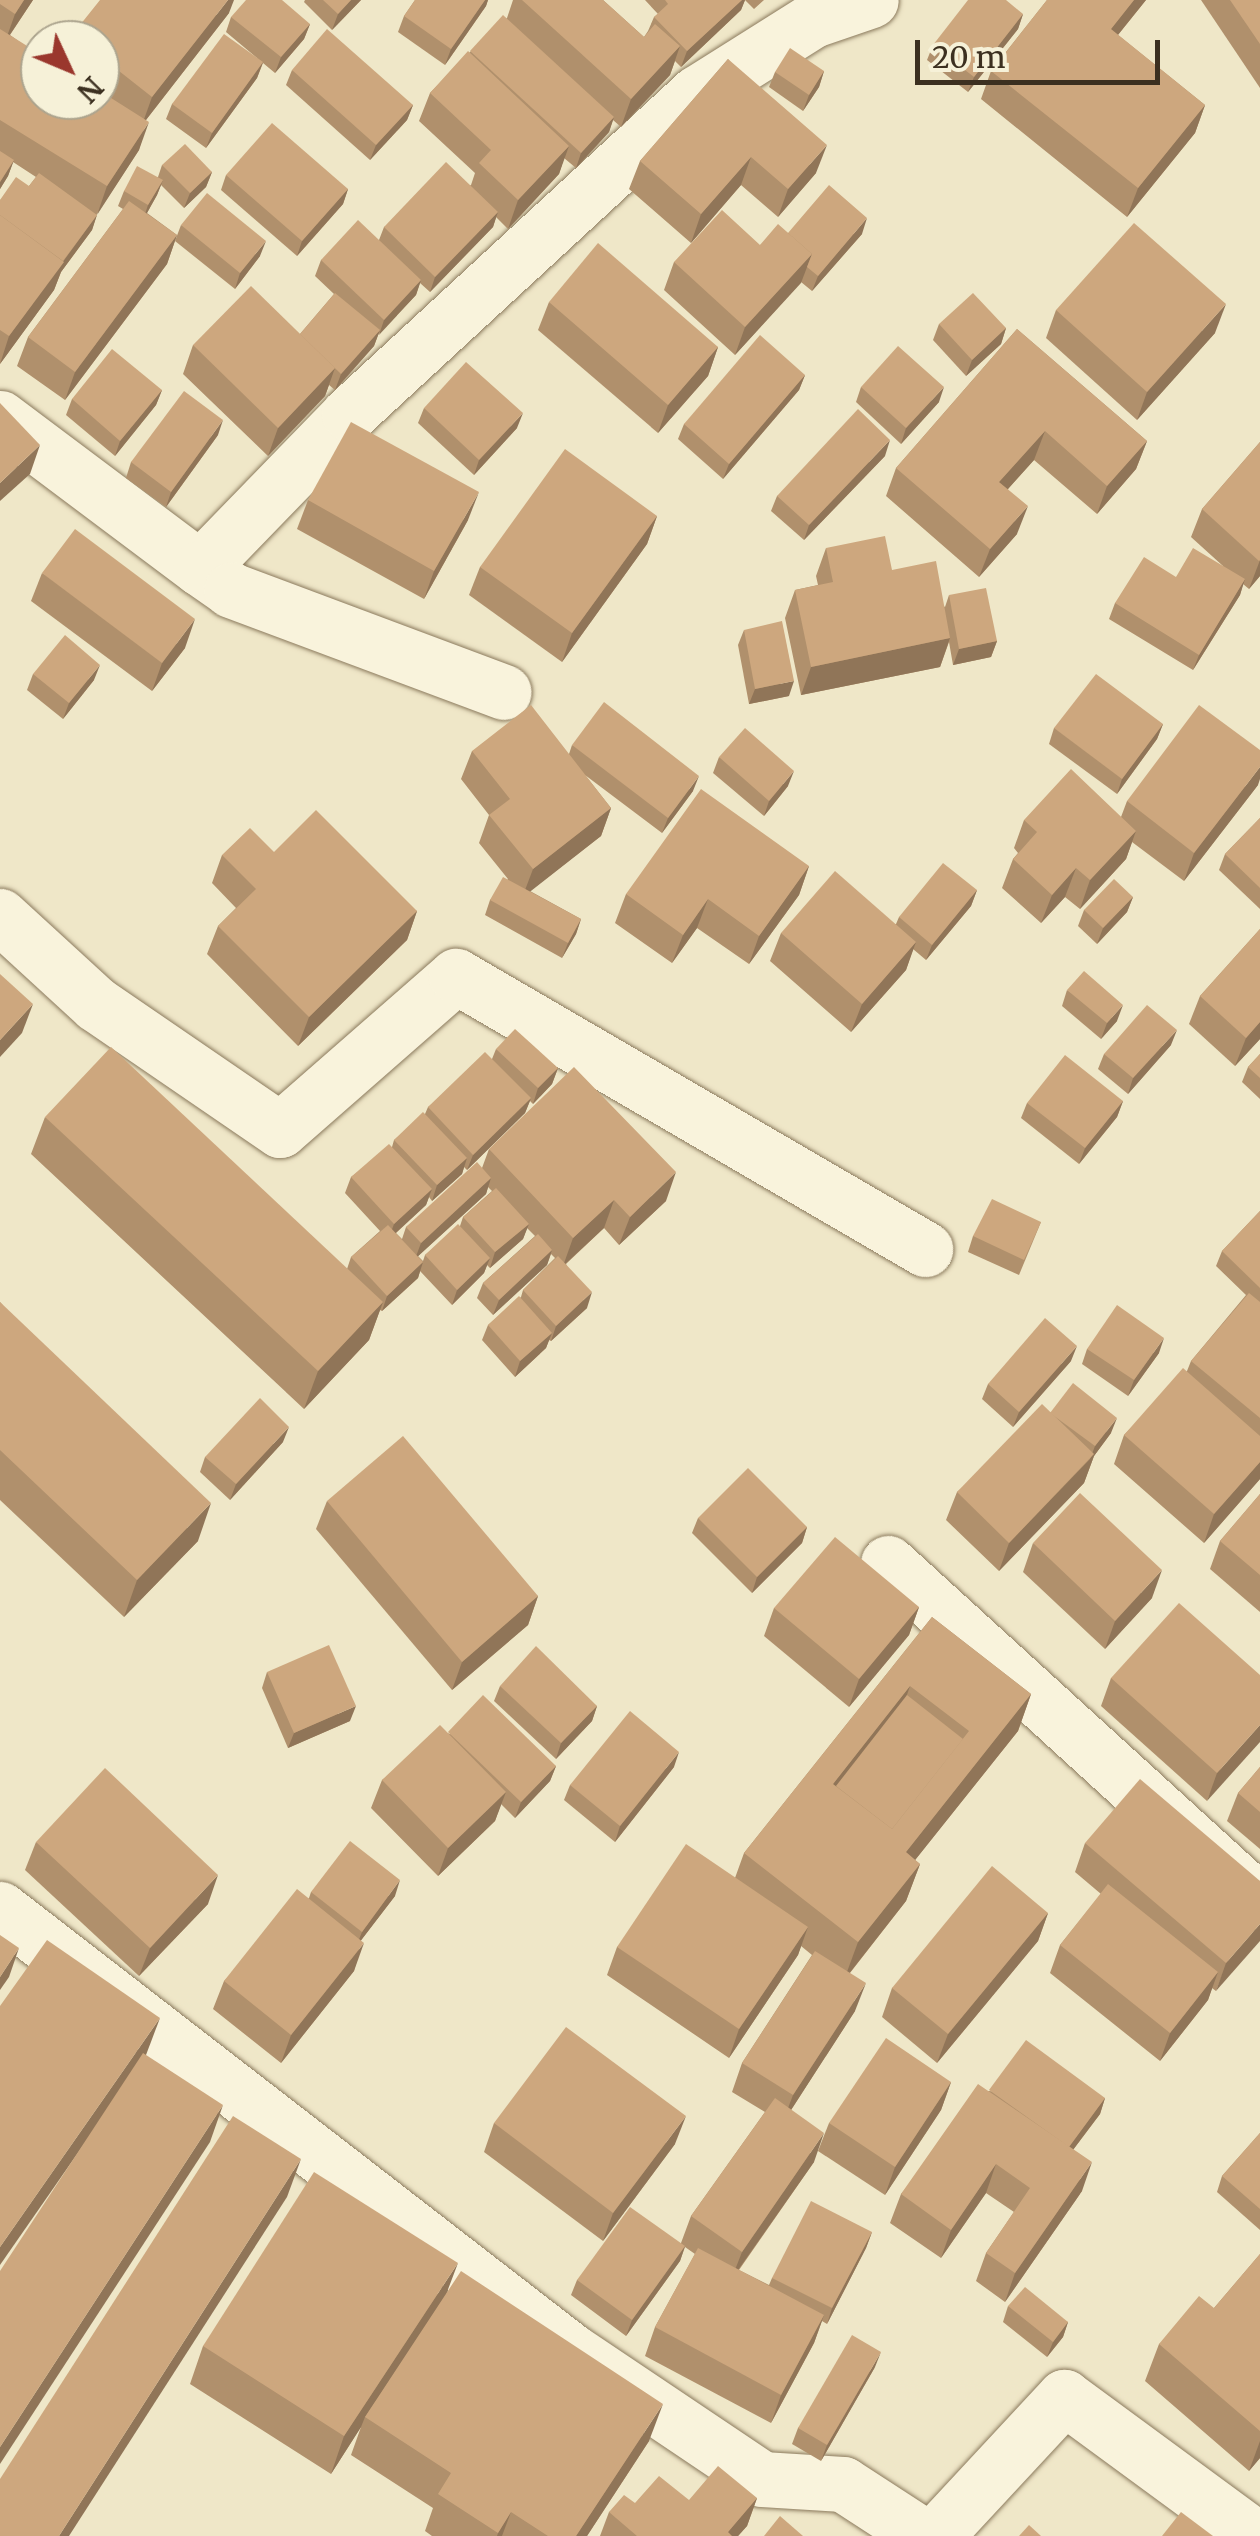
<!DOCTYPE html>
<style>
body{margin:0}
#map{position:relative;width:1260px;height:2536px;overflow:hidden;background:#efe7c8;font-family:Merriweather,serif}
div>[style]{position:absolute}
.roads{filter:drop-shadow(0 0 2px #8b7a5d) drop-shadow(0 0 2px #8b7a5d)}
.minor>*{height:55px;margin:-27.5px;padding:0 27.5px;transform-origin:27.5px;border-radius:27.5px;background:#f9f3dc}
.wall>*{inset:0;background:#b0906c}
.shaded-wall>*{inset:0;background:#907558}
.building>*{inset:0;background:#cda77e}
span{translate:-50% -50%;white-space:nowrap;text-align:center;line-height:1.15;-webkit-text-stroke:8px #f6f1d8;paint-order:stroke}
.north{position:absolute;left:20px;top:20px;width:100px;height:100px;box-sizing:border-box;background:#f6f1d8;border:2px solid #aca48e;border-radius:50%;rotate:134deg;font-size:28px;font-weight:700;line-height:40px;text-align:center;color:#3c3020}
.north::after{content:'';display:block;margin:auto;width:35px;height:45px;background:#9a372d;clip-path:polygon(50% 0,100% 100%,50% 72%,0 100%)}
.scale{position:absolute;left:915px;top:40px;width:245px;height:45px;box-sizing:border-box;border:5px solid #3c3020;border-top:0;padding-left:12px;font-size:30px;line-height:35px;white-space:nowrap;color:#3c3020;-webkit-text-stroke:8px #f6f1d8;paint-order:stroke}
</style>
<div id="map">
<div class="roads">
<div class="minor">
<i style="left:0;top:418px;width:250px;rotate:36.9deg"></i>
<i style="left:200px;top:568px;width:214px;rotate:-45.9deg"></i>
<i style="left:349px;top:414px;width:473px;rotate:-42.7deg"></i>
<i style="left:697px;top:93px;width:137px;rotate:-32.2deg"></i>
<i style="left:813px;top:20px;width:61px;rotate:-19deg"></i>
<i style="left:200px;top:568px;width:38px;rotate:35deg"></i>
<i style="left:231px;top:590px;width:291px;rotate:20.5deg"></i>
<i style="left:0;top:916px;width:130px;rotate:42.5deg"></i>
<i style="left:96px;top:1004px;width:223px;rotate:34.4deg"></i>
<i style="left:280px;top:1130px;width:234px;rotate:-41.2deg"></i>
<i style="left:456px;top:976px;width:543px;rotate:30.2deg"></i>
<i style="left:888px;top:1563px;width:503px;rotate:42.34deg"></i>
<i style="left:0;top:1909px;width:721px;rotate:37.73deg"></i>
<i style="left:570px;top:2350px;width:231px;rotate:33.9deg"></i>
<i style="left:762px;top:2479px;width:81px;rotate:3.5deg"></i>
<i style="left:843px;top:2484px;width:95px;rotate:33deg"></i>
<i style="left:935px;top:2536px;width:190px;rotate:-47.1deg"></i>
<i style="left:1064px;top:2397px;width:235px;rotate:36.3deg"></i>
</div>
</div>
<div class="wall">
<i style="clip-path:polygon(0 0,33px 0,10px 35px,100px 100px,100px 40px,71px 40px,72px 35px,229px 13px,146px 120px,139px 150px,97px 214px,92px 230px,61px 272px,54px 290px,0 364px,0 200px,29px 186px,36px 177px,13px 162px,8px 176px,0 189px)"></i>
<i style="clip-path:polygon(305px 0,361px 0,332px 30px,304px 2px)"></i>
<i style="clip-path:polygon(415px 0,488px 0,486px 6px,445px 65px,398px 32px,404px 16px)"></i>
<i style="clip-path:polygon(513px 0,603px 0,644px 37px,648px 31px,654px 17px,658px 14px,645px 0,764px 0,754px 9px,745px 0,741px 10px,681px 67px,675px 61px,670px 75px,621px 127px,613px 120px,609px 132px,576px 168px,564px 158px,559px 174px,508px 229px,496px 217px,493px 227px,430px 292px,420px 283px,416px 295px,378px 335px,374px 346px,335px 390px,329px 385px,325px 396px,268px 456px,183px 374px,193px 345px,300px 334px,334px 294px,315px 276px,321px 260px,379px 240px,384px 227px,471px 185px,475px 173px,419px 121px,430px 93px,470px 52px,507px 18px)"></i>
<i style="clip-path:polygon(1047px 0,1146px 0,1118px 35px,1205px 105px,1195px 133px,1127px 217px,981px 99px,991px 71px)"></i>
<i style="clip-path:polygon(1201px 0,1260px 0,1260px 88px)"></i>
<i style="clip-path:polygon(1023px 14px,1018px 29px,968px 92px,927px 60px,933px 45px)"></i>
<i style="clip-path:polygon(231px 17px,310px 24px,304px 39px,275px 73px,263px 63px,257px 78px,206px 148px,166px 119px,172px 104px,257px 58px,226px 32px)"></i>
<i style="clip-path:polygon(728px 59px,816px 173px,778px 217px,741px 185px,691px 243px,629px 189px,640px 161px)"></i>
<i style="clip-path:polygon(292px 70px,413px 105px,407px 120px,370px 160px,286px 85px)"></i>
<i style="clip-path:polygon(824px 71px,819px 87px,803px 111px,769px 87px,775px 72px)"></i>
<i style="clip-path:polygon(162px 165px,212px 172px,206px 187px,184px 208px,161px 185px,157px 195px,147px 213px,177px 235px,167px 264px,65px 400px,17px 366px,28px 337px,123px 209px,118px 206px,124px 191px,158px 177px)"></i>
<i style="clip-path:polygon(226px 175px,348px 189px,343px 204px,297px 256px,221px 190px)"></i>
<i style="clip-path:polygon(181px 225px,260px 256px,235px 289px,175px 241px)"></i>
<i style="clip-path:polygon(788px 233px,862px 234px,812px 291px,801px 282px,735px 355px,664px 290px,674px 262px,760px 245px)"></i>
<i style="clip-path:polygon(549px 302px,718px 347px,708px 376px,658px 433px,538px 330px)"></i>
<i style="clip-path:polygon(1056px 310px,1215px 333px,1137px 420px,1046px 338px)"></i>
<i style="clip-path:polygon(939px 324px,1006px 328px,1001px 344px,966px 376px,933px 340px)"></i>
<i style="clip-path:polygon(1017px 329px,1147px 441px,1136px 469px,1097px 514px,1034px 460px,1008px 489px,1017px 534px,979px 577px,886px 496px,896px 468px)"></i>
<i style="clip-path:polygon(805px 375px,799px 390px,723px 479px,678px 439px,684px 424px)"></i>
<i style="clip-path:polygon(861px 387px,939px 402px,901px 444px,856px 402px)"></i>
<i style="clip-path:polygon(162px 390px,156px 405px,115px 456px,66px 415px,72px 399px)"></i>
<i style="clip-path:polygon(424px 408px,517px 428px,474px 475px,418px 423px)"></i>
<i style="clip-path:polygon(218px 435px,166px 507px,126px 478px,131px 462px)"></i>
<i style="clip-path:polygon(1260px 442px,1260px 576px,1249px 589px,1243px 584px,1240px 595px,1193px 670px,1109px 619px,1115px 603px,1176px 577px,1223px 566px,1191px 537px,1202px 509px)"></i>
<i style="clip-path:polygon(885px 456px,804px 540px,771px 511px,777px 496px)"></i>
<i style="clip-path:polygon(308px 500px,468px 520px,424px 599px,297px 529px)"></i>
<i style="clip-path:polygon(657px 516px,647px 544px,562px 662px,469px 595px,480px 567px)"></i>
<i style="clip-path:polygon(826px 548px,892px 570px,945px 607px,949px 595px,997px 641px,991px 657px,953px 665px,949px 642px,940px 667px,801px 695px,785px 618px,795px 590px,818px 585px,816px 576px)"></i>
<i style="clip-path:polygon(42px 573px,185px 648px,152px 691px,31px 601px)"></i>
<i style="clip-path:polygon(744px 630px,789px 696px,749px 704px,738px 645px)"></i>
<i style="clip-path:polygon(33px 674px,94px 680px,63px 719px,27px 690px)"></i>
<i style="clip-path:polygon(1163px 724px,1157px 739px,1117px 794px,1049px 744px,1054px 728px)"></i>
<i style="clip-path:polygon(572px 745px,693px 791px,662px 833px,585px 775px,611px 808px,601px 836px,530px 891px,581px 919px,576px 934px,562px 958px,485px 915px,490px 900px,508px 879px,479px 843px,489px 815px,461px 779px,472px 751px,569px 754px)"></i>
<i style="clip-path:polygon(719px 757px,788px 786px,764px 816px,713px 773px)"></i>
<i style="clip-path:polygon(1258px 785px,1184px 881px,1132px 842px,1126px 859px,1080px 909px,1065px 897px,1041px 923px,1002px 888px,1013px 859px,1018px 853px,1014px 848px,1024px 820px,1121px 817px,1127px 801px)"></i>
<i style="clip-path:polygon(1260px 818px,1260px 909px,1219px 870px,1225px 854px)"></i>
<i style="clip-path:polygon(274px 852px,417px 911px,407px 940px,298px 1046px,207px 954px,218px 926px,236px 908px,212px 883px,222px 855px)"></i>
<i style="clip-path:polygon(809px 866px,799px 895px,749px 964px,697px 928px,672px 963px,615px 923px,626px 894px)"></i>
<i style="clip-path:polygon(977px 890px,971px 906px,926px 960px,913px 949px,906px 970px,851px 1032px,770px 961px,781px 933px,896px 924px,899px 917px)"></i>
<i style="clip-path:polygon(1133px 897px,1127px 912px,1097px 944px,1078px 926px,1084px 910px)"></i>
<i style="clip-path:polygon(1260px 929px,1260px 1039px,1235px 1066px,1189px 1024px,1200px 996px)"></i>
<i style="clip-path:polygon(1067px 990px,1117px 1021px,1101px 1039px,1062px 1006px)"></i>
<i style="clip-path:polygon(1171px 1045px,1128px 1094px,1098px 1069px,1104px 1054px)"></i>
<i style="clip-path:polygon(evenodd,496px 1049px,558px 1068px,552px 1084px,533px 1104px,530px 1101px,525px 1113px,467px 1170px,464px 1167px,462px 1174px,432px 1201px,429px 1197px,426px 1205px,396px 1233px,402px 1239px,406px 1227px,482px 1168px,489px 1149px,666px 1201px,619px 1245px,604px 1228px,566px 1264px,587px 1308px,551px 1341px,549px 1340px,546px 1348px,515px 1377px,482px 1340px,488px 1325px,521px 1297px,523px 1290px,555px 1258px,551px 1254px,547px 1265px,493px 1315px,477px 1298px,483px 1283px,535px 1236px,527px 1228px,523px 1239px,490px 1268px,487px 1265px,484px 1273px,452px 1305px,420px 1271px,418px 1278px,382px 1311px,380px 1310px,369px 1340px,304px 1409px,31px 1154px,45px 1117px,347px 1269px,351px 1257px,380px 1231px,345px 1193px,351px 1177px,392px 1147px,394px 1140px,425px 1114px,428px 1107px,492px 1059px,496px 1049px,488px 1187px,492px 1191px,463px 1217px,460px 1226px,425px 1255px,423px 1261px,418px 1256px,486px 1194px,488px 1187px)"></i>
<i style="clip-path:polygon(1260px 1054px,1260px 1099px,1242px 1082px,1248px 1067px)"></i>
<i style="clip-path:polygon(1123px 1101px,1117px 1117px,1079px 1164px,1021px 1118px,1027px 1103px)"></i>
<i style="clip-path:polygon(1260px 1211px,1260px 1479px,1204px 1543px,1114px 1464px,1124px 1435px,1187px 1371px,1191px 1361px,1246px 1295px,1216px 1266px,1222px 1251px)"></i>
<i style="clip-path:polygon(1041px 1222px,1019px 1275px,968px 1252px,973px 1236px)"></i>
<i style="clip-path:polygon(0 1302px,198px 1541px,124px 1617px,0 1500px)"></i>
<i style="clip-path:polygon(1087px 1349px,1159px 1353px,1128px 1396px,1082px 1364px)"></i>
<i style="clip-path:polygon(1071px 1361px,1013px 1427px,982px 1399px,988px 1384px)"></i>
<i style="clip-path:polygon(1051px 1412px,1111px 1433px,1094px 1456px,1084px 1483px,999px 1571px,946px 1520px,957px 1492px)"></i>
<i style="clip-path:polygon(283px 1442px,230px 1500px,200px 1472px,205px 1457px)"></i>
<i style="clip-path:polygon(1260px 1494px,1260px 1612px,1210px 1569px,1220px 1541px)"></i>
<i style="clip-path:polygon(327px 1501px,538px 1596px,528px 1625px,452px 1690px,316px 1529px)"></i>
<i style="clip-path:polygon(698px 1518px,807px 1527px,802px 1543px,752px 1593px,692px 1533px)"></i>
<i style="clip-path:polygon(1033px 1543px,1152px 1598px,1105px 1649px,1023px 1572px)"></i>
<i style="clip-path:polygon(919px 1607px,909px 1635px,849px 1707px,764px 1636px,774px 1608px)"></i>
<i style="clip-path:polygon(932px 1617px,1031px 1694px,1018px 1731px,915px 1860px,920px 1864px,906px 1901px,850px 1973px,855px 2011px,791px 2110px,814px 2162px,739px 2270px,769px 2285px,772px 2278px,872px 2232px,866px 2248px,827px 2324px,822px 2321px,814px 2343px,771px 2423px,645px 2356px,655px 2327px,695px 2254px,685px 2247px,680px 2261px,626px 2336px,571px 2295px,577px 2280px,681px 2243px,691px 2216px,765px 2112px,732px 2092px,742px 2063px,812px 1955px,801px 1946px,798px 1955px,729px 2058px,607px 1975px,617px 1947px,735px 1878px,744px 1853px)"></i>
<i style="clip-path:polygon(267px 1672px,350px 1721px,288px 1748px,262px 1688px)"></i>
<i style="clip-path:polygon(1260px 1675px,1207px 1801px,1101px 1706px,1111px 1678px)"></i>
<i style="clip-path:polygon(500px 1686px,597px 1706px,592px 1721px,556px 1759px,494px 1701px)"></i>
<i style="clip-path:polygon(447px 1733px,556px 1766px,550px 1781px,515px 1818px,501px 1804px,495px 1821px,438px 1876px,371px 1808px,382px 1780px)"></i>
<i style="clip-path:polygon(674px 1767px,615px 1842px,564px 1800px,570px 1785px)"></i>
<i style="clip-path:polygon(1260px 1767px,1260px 1849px,1227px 1821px,1238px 1793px)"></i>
<i style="clip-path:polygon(36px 1842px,208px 1904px,139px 1976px,25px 1870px)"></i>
<i style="clip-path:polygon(1085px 1843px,1260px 1881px,1216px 1991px,1212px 1988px,1208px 2000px,1160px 2061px,1050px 1973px,1060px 1945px,1101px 1894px,1075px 1872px)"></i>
<i style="clip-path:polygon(311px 1892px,395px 1896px,361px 1940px,354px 1971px,281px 2063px,213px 2009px,224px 1981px,309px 1898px)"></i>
<i style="clip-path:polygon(1048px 1913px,1038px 1941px,937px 2063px,882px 2017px,892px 1988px)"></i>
<i style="clip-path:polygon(951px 2082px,941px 2110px,885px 2195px,818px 2151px,829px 2123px)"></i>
<i style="clip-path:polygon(988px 2091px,1105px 2098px,1100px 2114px,1073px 2150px,1082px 2191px,1005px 2302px,976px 2281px,986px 2253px,1014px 2212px,986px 2193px,941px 2258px,890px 2223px,901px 2194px)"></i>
<i style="clip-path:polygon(494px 2123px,675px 2144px,603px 2241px,484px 2152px)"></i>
<i style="clip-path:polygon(1260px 2133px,1260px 2230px,1217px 2192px,1222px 2176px)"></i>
<i style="clip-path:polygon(1260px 2254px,1260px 2458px,1249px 2471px,1145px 2381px,1159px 2344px,1214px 2308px)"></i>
<i style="clip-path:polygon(447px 2292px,649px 2441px,587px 2536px,432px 2536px,425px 2531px,433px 2508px,351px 2455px,361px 2427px,331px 2474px,190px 2384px,203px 2346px)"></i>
<i style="clip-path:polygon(1008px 2306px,1068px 2322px,1063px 2337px,1047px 2357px,1003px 2322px)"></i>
<i style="clip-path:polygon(875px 2367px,821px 2461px,792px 2444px,798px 2428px)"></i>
<i style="clip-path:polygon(757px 2498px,747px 2526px,738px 2536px,600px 2536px,609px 2512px,635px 2503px)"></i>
</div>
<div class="shaded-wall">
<i style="clip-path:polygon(24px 0,33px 0,5px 42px,15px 14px)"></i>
<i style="clip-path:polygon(228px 0,234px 0,229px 13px,142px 125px,152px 97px)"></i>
<i style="clip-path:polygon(351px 0,361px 0,332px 30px,338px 14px)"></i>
<i style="clip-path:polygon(485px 0,488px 0,486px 6px,445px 65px,451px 49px)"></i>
<i style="clip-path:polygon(742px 0,745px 0,741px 10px,681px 67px,687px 51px)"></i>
<i style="clip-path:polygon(1134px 0,1146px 0,1100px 57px,1111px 29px)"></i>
<i style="clip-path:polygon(1023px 14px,1018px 29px,968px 92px,974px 77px)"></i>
<i style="clip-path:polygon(310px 24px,304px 39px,275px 73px,281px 57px)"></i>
<i style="clip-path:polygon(680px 46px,670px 75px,621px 127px,631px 99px)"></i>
<i style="clip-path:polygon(263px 62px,257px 78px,206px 148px,212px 133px)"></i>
<i style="clip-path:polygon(824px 71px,819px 87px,803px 111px,809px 95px)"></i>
<i style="clip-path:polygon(413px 105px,407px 120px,370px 160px,376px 145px)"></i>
<i style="clip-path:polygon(1205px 105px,1195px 133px,1127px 217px,1138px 188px)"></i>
<i style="clip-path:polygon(614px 117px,609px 132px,576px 168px,581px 153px)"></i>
<i style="clip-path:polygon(149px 122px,139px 150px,97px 215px,107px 186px)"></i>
<i style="clip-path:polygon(827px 145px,816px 173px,778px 217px,788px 189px)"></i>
<i style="clip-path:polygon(569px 146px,559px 174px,508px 229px,518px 200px)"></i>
<i style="clip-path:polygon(751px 157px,741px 185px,691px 243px,701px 214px)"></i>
<i style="clip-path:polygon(14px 160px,8px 176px,0 189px,0 182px)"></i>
<i style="clip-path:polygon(212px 172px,206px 187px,184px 208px,190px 193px)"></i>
<i style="clip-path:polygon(163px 180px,157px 195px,143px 220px,148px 205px)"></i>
<i style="clip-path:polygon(348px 189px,343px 204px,297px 256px,302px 241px)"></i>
<i style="clip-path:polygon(498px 212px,493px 227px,430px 292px,435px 277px)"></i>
<i style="clip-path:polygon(97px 215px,92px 230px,61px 272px,54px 290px,0 364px,9px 336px)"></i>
<i style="clip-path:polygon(867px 218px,862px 234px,812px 291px,818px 276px)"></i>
<i style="clip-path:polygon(177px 235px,167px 264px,65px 400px,75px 372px)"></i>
<i style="clip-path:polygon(266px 241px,260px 256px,235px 289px,240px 273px)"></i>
<i style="clip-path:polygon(812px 254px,801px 283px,735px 355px,745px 327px)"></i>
<i style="clip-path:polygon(421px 280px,416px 295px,379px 335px,384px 320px)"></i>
<i style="clip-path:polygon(1226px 304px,1215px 333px,1137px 420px,1147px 392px)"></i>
<i style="clip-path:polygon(1006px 328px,1001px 344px,966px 376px,972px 360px)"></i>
<i style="clip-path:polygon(380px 330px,374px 346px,335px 390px,341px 374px)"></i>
<i style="clip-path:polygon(718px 347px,708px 376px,658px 433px,668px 405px)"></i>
<i style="clip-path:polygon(335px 368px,325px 396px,268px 456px,278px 428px)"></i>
<i style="clip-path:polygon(805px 375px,799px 390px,723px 479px,729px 464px)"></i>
<i style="clip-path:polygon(944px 387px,939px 402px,901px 444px,906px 428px)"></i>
<i style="clip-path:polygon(162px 390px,156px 405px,115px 456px,120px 441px)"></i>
<i style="clip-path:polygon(523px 413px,517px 428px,474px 475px,479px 460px)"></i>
<i style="clip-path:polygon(223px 420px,218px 435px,166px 507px,171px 492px)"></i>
<i style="clip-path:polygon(1045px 431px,1034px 460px,989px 510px,999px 482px)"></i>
<i style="clip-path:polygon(890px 440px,885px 456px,804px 540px,809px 525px)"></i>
<i style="clip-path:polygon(1147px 441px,1136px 469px,1097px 514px,1107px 486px)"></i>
<i style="clip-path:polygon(40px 445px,30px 474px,0 501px,0 483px)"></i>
<i style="clip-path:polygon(479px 492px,468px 520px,424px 599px,434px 571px)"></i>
<i style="clip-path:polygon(1028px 506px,1017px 534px,979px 577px,990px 549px)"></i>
<i style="clip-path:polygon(657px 516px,647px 544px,562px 662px,572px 633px)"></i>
<i style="clip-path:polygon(1260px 560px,1260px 576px,1249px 589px)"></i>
<i style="clip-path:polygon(1245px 579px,1240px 595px,1193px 670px,1199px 655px)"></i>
<i style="clip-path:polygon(195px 619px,185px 648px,152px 691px,162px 663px)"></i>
<i style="clip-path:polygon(950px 638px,940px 667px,801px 695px,811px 667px)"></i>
<i style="clip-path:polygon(997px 641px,991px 657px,953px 665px,959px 649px)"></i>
<i style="clip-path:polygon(100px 665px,94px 680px,63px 719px,69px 703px)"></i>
<i style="clip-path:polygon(794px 681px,789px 696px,749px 704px,755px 689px)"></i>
<i style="clip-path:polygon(1163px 724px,1157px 739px,1117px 794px,1122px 779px)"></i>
<i style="clip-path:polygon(1260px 767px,1260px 779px,1258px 785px,1184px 881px,1194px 853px)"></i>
<i style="clip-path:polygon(794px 771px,788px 786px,764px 816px,769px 801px)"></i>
<i style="clip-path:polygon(699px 776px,693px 791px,662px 833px,668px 818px)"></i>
<i style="clip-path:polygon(611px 808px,601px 836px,522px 898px,533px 869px)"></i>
<i style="clip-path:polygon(1136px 831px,1126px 859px,1080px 909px,1090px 880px)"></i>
<i style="clip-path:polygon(809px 866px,799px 895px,749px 964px,759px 936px)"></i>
<i style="clip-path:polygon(1076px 868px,1065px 897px,1041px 923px,1052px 895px)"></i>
<i style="clip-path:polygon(977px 890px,971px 906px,926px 960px,932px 945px)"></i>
<i style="clip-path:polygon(1133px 897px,1127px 912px,1097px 944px,1103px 928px)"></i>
<i style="clip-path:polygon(708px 899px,697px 928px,672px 963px,683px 935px)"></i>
<i style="clip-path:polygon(417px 911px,407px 940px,298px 1046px,309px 1017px)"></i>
<i style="clip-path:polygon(581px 919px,576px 934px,562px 958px,568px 943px)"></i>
<i style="clip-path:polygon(916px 942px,906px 970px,851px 1032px,862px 1004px)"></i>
<i style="clip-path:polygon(33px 1004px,22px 1033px,0 1057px,0 1040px)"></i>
<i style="clip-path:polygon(1123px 1005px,1117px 1021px,1101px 1039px,1107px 1023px)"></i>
<i style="clip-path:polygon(1260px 1022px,1260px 1039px,1235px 1066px,1246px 1038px)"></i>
<i style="clip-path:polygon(1177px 1030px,1171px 1045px,1128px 1094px,1133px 1078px)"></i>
<i style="clip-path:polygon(558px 1068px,552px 1084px,533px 1104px,538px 1088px)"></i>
<i style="clip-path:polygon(531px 1098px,525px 1113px,467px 1170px,473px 1155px)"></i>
<i style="clip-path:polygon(1123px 1101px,1117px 1117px,1079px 1164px,1085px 1148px)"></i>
<i style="clip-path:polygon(467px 1158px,462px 1174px,432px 1201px,437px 1185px)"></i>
<i style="clip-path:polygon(676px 1172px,666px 1201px,619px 1245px,630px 1217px)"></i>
<i style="clip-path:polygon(491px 1178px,486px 1194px,415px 1259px,421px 1243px)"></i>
<i style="clip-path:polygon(432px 1189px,426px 1205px,388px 1240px,394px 1224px)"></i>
<i style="clip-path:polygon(614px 1200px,604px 1228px,563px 1266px,573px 1238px)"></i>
<i style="clip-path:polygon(529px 1224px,523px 1239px,490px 1268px,495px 1252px)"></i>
<i style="clip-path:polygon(552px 1250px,547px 1265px,493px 1315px,499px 1300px)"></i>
<i style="clip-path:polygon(490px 1258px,484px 1273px,452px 1305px,457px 1290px)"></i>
<i style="clip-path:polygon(423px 1262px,418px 1278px,382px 1311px,387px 1296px)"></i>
<i style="clip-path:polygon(592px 1292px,587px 1308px,551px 1341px,556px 1326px)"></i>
<i style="clip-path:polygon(383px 1302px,369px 1340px,304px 1409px,318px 1371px)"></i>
<i style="clip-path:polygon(552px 1333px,546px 1348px,515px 1377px,520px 1361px)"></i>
<i style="clip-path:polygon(1164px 1338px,1159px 1353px,1128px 1396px,1134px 1380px)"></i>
<i style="clip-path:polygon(1077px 1346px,1071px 1361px,1013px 1427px,1019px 1412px)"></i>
<i style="clip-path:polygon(1117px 1418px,1111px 1433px,1094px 1456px,1084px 1483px,999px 1571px,1009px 1543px,1090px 1459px,1095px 1446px)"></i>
<i style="clip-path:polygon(289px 1427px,283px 1442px,230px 1500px,236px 1484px)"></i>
<i style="clip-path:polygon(1260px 1462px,1260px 1479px,1204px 1543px,1214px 1514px)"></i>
<i style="clip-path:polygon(211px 1503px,198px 1541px,124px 1617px,137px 1580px)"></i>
<i style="clip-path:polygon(807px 1527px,802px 1543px,752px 1593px,757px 1577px)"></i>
<i style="clip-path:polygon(1162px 1570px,1152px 1598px,1105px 1649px,1115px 1621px)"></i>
<i style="clip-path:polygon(538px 1596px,528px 1625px,452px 1690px,462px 1662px)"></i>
<i style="clip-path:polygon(919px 1607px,909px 1635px,849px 1707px,859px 1679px)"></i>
<i style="clip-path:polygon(910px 1686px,897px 1724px,830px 1793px,833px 1784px)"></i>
<i style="clip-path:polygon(1031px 1694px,1018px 1731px,892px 1889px,906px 1852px)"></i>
<i style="clip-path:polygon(356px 1706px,350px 1721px,288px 1748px,294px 1733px)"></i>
<i style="clip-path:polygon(597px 1706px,592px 1721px,556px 1759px,561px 1743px)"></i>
<i style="clip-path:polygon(1260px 1725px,1260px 1742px,1207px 1801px,1217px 1773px)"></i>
<i style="clip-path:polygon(679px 1752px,674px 1767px,615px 1842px,620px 1826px)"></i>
<i style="clip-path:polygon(556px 1766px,550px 1781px,515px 1818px,521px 1802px)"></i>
<i style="clip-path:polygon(506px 1792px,495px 1821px,438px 1876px,448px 1848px)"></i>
<i style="clip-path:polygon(920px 1864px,906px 1901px,844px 1980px,858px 1942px)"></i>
<i style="clip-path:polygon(218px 1875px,208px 1904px,139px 1976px,150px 1948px)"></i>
<i style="clip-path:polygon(400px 1880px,395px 1896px,356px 1947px,362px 1932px)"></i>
<i style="clip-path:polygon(1048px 1913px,1038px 1941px,937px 2063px,948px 2034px)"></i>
<i style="clip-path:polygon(1260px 1924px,1260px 1941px,1216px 1991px,1226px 1963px)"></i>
<i style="clip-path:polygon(808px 1927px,798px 1955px,729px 2058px,739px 2029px)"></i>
<i style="clip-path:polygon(364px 1943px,354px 1971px,281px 2063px,291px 2035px)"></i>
<i style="clip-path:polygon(19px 1948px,9px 1977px,0 1990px,0 1977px)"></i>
<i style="clip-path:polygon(1218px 1972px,1208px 2000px,1160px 2061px,1170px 2033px)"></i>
<i style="clip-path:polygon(866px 1983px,855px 2011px,782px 2124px,793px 2095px)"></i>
<i style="clip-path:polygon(160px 2018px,146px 2055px,0 2265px,0 2247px)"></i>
<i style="clip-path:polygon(951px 2082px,941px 2110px,885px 2195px,895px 2167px)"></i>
<i style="clip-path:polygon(1105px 2098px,1100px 2114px,1063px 2163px,1068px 2148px)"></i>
<i style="clip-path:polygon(223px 2105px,210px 2142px,0 2464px,0 2447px)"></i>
<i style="clip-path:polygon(686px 2116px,675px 2144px,603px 2241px,613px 2213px)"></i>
<i style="clip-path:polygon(824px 2133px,814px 2162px,731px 2280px,742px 2252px)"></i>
<i style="clip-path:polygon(301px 2159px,287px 2197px,69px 2536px,59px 2536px)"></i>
<i style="clip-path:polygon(1092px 2162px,1082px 2191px,1005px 2302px,1015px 2273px)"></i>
<i style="clip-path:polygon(996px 2164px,986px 2193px,941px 2258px,951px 2230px)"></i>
<i style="clip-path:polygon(872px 2232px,866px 2248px,827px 2324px,832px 2308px)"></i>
<i style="clip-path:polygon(685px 2246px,680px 2261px,626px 2336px,632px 2320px)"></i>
<i style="clip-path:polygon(458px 2263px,444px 2300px,365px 2417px,361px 2427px,331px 2474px,344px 2436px)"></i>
<i style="clip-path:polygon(824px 2315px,814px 2343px,771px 2423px,781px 2395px)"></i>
<i style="clip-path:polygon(1068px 2322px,1063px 2337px,1047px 2357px,1053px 2342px)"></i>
<i style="clip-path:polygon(881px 2352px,875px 2367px,821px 2461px,827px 2445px)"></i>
<i style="clip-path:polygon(663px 2404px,649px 2441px,587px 2536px,576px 2536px)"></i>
<i style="clip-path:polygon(1260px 2441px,1260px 2458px,1249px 2471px)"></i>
<i style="clip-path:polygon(757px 2498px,747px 2526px,738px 2536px,726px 2536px,728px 2532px)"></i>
<i style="clip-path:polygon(511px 2512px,502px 2536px,497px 2536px,498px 2533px)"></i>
</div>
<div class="building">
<i style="clip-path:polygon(0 0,24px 0,15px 14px,0 4px)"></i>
<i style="clip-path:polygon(100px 0,228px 0,152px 97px,100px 56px,100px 40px,79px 40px,72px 35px)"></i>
<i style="clip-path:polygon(246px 0,282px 0,310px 24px,281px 57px,231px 17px)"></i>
<i style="clip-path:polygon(323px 0,351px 0,338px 14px)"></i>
<i style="clip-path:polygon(415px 0,485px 0,451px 49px,404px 16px)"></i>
<i style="clip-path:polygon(522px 0,603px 0,644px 37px,655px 24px,680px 46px,631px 99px)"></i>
<i style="clip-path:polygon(665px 0,742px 0,687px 51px,654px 17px,668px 4px)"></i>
<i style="clip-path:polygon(968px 0,1006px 0,1023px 14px,974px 77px,933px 45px)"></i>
<i style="clip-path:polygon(1047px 0,1134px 0,1111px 29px,1205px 105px,1138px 188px,991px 71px)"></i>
<i style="clip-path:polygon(1230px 0,1260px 0,1260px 44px)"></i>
<i style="clip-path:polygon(503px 15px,614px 117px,581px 153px,470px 51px)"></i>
<i style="clip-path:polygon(0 29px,40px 54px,40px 100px,100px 100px,100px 91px,149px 122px,107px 186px,0 120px)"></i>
<i style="clip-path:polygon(327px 29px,413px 105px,376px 145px,292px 70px)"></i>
<i style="clip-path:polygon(224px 34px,263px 62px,212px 133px,172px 104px)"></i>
<i style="clip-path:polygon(790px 48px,824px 71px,809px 95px,775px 72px)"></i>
<i style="clip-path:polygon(468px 51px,569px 146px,518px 200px,479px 163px,491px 150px,430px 93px)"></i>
<i style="clip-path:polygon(728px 59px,827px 145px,788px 189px,751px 157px,701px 214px,640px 161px)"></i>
<i style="clip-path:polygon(272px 123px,348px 189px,302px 241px,226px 175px)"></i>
<i style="clip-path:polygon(185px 144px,212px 172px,190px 193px,162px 165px)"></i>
<i style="clip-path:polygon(0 151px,14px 160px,0 182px)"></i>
<i style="clip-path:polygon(446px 162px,498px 212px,435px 277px,384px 227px)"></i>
<i style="clip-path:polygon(137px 166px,163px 180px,148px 205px,124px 191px)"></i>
<i style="clip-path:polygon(39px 173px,97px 215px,63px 261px,0 215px,0 200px,16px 177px,29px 186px)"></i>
<i style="clip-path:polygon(829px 185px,867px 218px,818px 276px,807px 267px,812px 254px,788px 233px)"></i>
<i style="clip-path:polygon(207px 193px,266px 241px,240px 273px,181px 225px)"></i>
<i style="clip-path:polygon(129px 201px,177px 235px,75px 372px,28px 337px)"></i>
<i style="clip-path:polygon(722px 210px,760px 245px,778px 224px,812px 254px,745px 327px,674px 262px)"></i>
<i style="clip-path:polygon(0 215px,64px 262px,9px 336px,0 330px)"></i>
<i style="clip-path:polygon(358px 220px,421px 280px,384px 320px,321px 260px)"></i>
<i style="clip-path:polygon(1134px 223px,1226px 304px,1147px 392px,1056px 310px)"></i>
<i style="clip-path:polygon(598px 243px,718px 347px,668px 405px,549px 302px)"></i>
<i style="clip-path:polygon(251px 286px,335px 368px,278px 428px,193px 345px)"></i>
<i style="clip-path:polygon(335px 293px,380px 330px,341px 374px,300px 334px)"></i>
<i style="clip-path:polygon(973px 293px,1006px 328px,972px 360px,939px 324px)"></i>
<i style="clip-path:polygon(1017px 329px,1147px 441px,1107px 486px,1045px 431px,999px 482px,1028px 506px,990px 549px,896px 468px)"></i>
<i style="clip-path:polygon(760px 335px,805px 375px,729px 464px,684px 424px)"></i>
<i style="clip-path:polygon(898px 346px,944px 387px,906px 428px,861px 387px)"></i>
<i style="clip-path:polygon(112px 349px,162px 390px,120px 441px,72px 399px)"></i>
<i style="clip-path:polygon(466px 362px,523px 413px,479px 460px,424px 408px)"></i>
<i style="clip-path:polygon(184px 391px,223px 420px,171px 492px,131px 462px)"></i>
<i style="clip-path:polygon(0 403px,40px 445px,0 483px)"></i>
<i style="clip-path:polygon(858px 409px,890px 440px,809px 525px,777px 496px)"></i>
<i style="clip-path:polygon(351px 422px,479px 492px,434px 571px,308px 500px)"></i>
<i style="clip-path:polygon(1260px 442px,1260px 560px,1259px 561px,1202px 509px)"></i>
<i style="clip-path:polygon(565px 449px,657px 516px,572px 633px,480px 567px)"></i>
<i style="clip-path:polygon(75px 529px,195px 619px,162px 663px,42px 573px)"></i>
<i style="clip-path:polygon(885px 536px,892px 570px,936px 561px,950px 638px,811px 667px,795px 590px,833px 582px,826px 548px)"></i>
<i style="clip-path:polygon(1193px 548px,1245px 579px,1199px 655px,1115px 603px,1144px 557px,1176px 577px)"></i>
<i style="clip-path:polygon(986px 588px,997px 641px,959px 649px,949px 595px)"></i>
<i style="clip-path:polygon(782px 621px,794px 681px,755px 689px,744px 630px)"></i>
<i style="clip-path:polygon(65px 635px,100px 665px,69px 703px,33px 674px)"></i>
<i style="clip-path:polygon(1096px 674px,1163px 724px,1122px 779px,1054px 728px)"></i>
<i style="clip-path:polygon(604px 702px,699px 776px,668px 818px,572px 745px)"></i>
<i style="clip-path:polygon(531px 705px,611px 808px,533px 869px,489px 815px,510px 799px,472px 751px)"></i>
<i style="clip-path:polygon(1199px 705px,1260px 750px,1260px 767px,1194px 853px,1127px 801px)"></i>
<i style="clip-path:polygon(745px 728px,794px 771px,769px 801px,719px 757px)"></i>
<i style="clip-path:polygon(1071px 769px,1136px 831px,1090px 880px,1076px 868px,1052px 895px,1013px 859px,1037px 832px,1024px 820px)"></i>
<i style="clip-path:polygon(701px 789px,809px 866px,759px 936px,708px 899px,683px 935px,626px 894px)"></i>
<i style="clip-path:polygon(316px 810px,417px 911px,309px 1017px,218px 926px,256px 889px,222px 855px,250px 828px,274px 852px)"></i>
<i style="clip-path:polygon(1260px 818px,1260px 888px,1225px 854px)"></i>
<i style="clip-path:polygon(943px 863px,977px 890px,932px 945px,899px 917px)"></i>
<i style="clip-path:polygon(835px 871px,916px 942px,862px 1004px,781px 933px)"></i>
<i style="clip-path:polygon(503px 877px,581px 919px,568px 943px,490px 900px)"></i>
<i style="clip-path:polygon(1114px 879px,1133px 897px,1103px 928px,1084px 910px)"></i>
<i style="clip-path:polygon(1260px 929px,1260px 1022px,1246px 1038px,1200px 996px)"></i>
<i style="clip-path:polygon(1084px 971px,1123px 1005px,1107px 1023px,1067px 990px)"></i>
<i style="clip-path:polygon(0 974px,33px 1004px,0 1040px)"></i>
<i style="clip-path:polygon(1147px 1005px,1177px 1030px,1133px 1078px,1104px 1054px)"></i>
<i style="clip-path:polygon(515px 1029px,558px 1068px,538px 1088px,496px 1049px)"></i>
<i style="clip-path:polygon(111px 1047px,383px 1302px,318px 1371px,45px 1117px)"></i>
<i style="clip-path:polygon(485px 1052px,531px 1098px,473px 1155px,428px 1107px)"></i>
<i style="clip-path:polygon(1260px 1054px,1260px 1078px,1248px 1067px)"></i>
<i style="clip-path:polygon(1065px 1055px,1123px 1101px,1085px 1148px,1027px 1103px)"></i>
<i style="clip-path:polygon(574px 1067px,676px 1172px,630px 1217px,614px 1200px,573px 1238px,489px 1149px)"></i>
<i style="clip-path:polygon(423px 1112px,467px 1158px,437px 1185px,394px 1140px)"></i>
<i style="clip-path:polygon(389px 1144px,432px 1189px,394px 1224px,351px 1177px)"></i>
<i style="clip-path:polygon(477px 1162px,491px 1178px,421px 1243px,406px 1227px)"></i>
<i style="clip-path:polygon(496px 1188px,529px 1224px,495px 1252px,463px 1217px)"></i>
<i style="clip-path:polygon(992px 1199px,1041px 1222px,1024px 1260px,973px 1236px)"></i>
<i style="clip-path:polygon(1260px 1211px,1260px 1288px,1222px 1251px)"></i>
<i style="clip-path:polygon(458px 1224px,490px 1258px,457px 1290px,425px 1255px)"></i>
<i style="clip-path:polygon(388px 1225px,423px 1262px,387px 1296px,351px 1257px)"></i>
<i style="clip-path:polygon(538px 1234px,552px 1250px,499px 1300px,483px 1283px)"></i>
<i style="clip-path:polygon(558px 1256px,592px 1292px,556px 1326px,523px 1290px)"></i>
<i style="clip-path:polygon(1249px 1293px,1260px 1302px,1260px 1418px,1191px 1361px)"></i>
<i style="clip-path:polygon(519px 1296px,552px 1333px,520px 1361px,488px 1325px)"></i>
<i style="clip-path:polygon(0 1302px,211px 1503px,137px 1580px,0 1450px)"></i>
<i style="clip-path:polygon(1117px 1305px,1164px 1338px,1134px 1380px,1087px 1349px)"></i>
<i style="clip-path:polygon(1045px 1318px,1077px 1346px,1019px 1412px,988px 1384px)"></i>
<i style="clip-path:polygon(1183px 1368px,1260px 1436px,1260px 1462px,1214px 1514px,1124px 1435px)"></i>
<i style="clip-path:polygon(1073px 1383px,1117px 1418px,1095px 1446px,1050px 1413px)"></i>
<i style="clip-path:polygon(260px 1398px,289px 1427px,236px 1484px,205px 1457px)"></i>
<i style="clip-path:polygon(1042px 1404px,1094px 1454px,1009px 1543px,957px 1492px)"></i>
<i style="clip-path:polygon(403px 1436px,538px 1596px,462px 1662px,327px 1501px)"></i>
<i style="clip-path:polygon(748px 1468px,807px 1527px,757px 1577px,698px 1518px)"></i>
<i style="clip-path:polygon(1080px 1493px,1162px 1570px,1115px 1621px,1033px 1543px)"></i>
<i style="clip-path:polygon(1260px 1494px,1260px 1575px,1220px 1541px)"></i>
<i style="clip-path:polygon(835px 1537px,919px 1607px,859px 1679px,774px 1608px)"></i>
<i style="clip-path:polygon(1179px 1603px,1260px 1675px,1260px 1725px,1217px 1773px,1111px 1678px)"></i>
<i style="clip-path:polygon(evenodd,932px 1617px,1031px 1694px,906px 1852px,920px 1864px,858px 1942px,744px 1853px,932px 1617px,910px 1686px,969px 1731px,892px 1829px,833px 1784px,910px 1686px)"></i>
<i style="clip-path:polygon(329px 1645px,356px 1706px,294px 1733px,267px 1672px)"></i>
<i style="clip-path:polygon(536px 1646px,597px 1706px,561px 1743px,500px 1686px)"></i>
<i style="clip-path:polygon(483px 1695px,556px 1766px,521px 1802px,448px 1732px)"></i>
<i style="clip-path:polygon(907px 1695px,963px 1739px,892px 1829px,836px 1786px)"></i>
<i style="clip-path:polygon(630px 1711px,679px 1752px,620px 1826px,570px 1785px)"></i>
<i style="clip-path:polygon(440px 1725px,506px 1792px,448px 1848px,382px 1780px)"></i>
<i style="clip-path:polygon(1260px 1767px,1260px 1812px,1238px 1793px)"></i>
<i style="clip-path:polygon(105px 1768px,218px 1875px,150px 1948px,36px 1842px)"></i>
<i style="clip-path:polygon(1140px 1779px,1260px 1881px,1260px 1924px,1226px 1963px,1085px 1843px)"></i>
<i style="clip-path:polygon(350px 1841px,400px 1880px,362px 1932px,311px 1892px)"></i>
<i style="clip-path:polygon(686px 1844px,808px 1927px,739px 2029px,617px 1947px)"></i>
<i style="clip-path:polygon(992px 1866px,1048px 1913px,948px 2034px,892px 1988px)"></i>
<i style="clip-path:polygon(1108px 1884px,1218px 1972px,1170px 2033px,1060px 1945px)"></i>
<i style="clip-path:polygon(297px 1889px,364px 1943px,291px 2035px,224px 1981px)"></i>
<i style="clip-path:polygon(0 1935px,19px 1948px,0 1977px)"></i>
<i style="clip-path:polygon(47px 1940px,160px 2018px,0 2247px,0 2006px)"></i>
<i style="clip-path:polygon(815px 1951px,866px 1983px,793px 2095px,742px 2063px)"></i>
<i style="clip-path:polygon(566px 2027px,686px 2116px,613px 2213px,494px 2123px)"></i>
<i style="clip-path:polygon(886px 2038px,951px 2082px,895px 2167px,829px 2123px)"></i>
<i style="clip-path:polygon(1026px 2040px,1105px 2098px,1069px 2147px,989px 2090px)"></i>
<i style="clip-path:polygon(143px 2053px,223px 2105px,0 2447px,0 2271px)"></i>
<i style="clip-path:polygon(978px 2084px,1092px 2162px,1015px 2273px,986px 2253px,1030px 2188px,996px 2164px,951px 2230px,901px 2194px)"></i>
<i style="clip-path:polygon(775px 2098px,824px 2133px,742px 2252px,691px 2216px)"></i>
<i style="clip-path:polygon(233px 2116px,301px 2159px,59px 2536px,0 2536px,0 2479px)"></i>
<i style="clip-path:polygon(1260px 2133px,1260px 2209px,1222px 2176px)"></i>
<i style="clip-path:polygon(314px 2172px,458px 2263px,344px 2436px,203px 2346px)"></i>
<i style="clip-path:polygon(811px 2201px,872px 2232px,832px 2308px,772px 2278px)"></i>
<i style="clip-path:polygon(630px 2207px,685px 2246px,632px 2320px,577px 2280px)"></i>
<i style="clip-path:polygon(698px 2248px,824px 2315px,781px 2395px,655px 2327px)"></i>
<i style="clip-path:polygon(1260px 2254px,1260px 2431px,1159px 2344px,1199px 2296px,1214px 2308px)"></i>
<i style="clip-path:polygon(461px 2271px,663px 2404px,576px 2536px,548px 2536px,511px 2512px,498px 2533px,438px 2494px,451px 2473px,365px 2417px)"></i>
<i style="clip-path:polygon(1025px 2287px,1068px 2322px,1053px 2342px,1008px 2306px)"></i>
<i style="clip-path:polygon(852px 2335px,881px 2352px,827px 2445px,798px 2428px)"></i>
<i style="clip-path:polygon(718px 2466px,757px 2498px,728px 2532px,732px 2536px,637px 2536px,609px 2512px,624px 2495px,635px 2503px,659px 2476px,689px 2500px)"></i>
<i style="clip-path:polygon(1181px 2512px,1213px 2536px,1162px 2536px)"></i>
<i style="clip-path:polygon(780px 2516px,803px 2536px,764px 2536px)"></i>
<i style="clip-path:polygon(1029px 2525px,1041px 2536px,1019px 2536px)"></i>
</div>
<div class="north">N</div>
<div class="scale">20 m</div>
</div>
